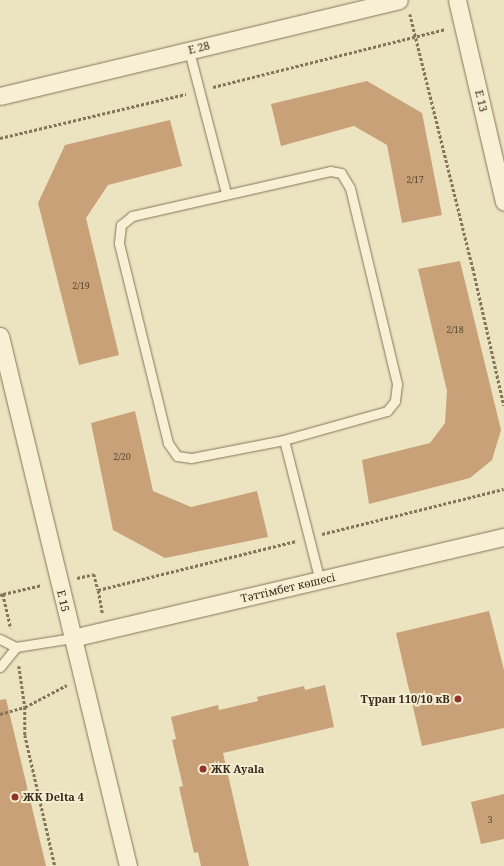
<!DOCTYPE html>
<meta charset="utf-8">
<style>
body{margin:0}
#map{position:relative;width:504px;height:866px;overflow:hidden;background:#ece3c1;font-family:"Noto Serif",serif}
div>[style]{position:absolute}
.building>*{inset:0;background:#c9a178}
.path>*{height:2.5px;margin-top:-1.25px;transform-origin:0;background:repeating-linear-gradient(90deg,#857459 0 3px,transparent 0 5px)}
.roads{filter:drop-shadow(0 0 1px #857459) drop-shadow(0 0 1px #857459)}
.service>*{height:9px;margin:-4.5px;padding:0 4.5px;transform-origin:4.5px;border-radius:4.5px;background:#f7f0d4}
.minor>*{height:17px;margin:-8.5px;padding:0 8.5px;transform-origin:8.5px;border-radius:8.5px;background:#f7f0d4}
.dots>*{width:11px;height:11px;translate:-50% -50%;box-sizing:border-box;border:2px solid #f4edd0;border-radius:50%}
span{translate:-50% -50%;white-space:nowrap;text-align:center;line-height:1.15;-webkit-text-stroke:4px #f4edd0;paint-order:stroke}
.number-label{font-size:9px;color:#5a4834}
.number-label span{-webkit-text-stroke-width:0}
.street-label{font-size:11px;color:#352b1d}
.poi-label{font-size:11px;color:#352b1d;font-weight:700}
.right{translate:-100% -50%;text-align:right}
.left{translate:0 -50%;text-align:left}
</style>
<div id="map">
<div class="building">
<i style="clip-path:polygon(367px 81px,422px 113px,442px 215px,402px 223px,387px 145px,354px 126px,281px 146px,271px 104px)"></i>
<i style="clip-path:polygon(170px 120px,182px 166px,108px 185px,86px 218px,119px 355px,79px 365px,38px 203px,65px 145px)"></i>
<i style="clip-path:polygon(460px 261px,501px 430px,492px 460px,470px 478px,369px 504px,362px 460px,430px 443px,445px 423px,447px 391px,418px 269px)"></i>
<i style="clip-path:polygon(135px 411px,153px 491px,191px 507px,257px 491px,268px 537px,165px 558px,113px 530px,91px 423px)"></i>
<i style="clip-path:polygon(489px 611px,504px 670px,504px 728px,422px 746px,396px 633px)"></i>
<i style="clip-path:polygon(325px 685px,334px 727px,223px 753px,249px 866px,201px 866px,198px 852px,194px 853px,179px 787px,183px 786px,172px 740px,176px 739px,171px 717px,218px 705px,219px 710px,258px 701px,257px 697px,304px 686px,305px 690px)"></i>
<i style="clip-path:polygon(6px 699px,46px 866px,0 866px,0 700px)"></i>
<i style="clip-path:polygon(504px 794px,504px 839px,481px 844px,471px 802px)"></i>
</div>
<div class="path">
<i style="left:410px;top:14px;width:262px;rotate:76.1deg"></i>
<i style="left:473px;top:268px;width:141px;rotate:77.3deg"></i>
<i style="left:213px;top:87px;width:240px;rotate:-14deg"></i>
<i style="left:0;top:138px;width:191px;rotate:-13.3deg"></i>
<i style="left:322px;top:534px;width:187px;rotate:-13.9deg"></i>
<i style="left:77px;top:578px;width:17px;rotate:-13deg"></i>
<i style="left:94px;top:574px;width:16px;rotate:76deg"></i>
<i style="left:3px;top:594px;width:39px;rotate:-13deg"></i>
<i style="left:0;top:595px;width:3px;rotate:-18deg"></i>
<i style="left:3px;top:594px;width:35px;rotate:77deg"></i>
<i style="left:102px;top:613px;width:23px;rotate:-100deg"></i>
<i style="left:98px;top:590px;width:204px;rotate:-13.9deg"></i>
<i style="left:19px;top:666px;width:41px;rotate:81.7deg"></i>
<i style="left:25px;top:707px;width:28px;rotate:90deg"></i>
<i style="left:25px;top:735px;width:134px;rotate:77.1deg"></i>
<i style="left:0;top:714px;width:26px;rotate:-16deg"></i>
<i style="left:25px;top:707px;width:47px;rotate:-27.6deg"></i>
</div>
<div class="roads">
<div class="service">
<i style="left:189px;top:51px;width:147px;rotate:75.4deg"></i>
<i style="left:330px;top:171px;width:11px;rotate:10deg"></i>
<i style="left:341px;top:173px;width:17px;rotate:59deg"></i>
<i style="left:350px;top:188px;width:202px;rotate:76.5deg"></i>
<i style="left:397px;top:384px;width:17px;rotate:97deg"></i>
<i style="left:395px;top:401px;width:13px;rotate:129deg"></i>
<i style="left:387px;top:411px;width:107px;rotate:164.3deg"></i>
<i style="left:284px;top:440px;width:95px;rotate:169deg"></i>
<i style="left:191px;top:458px;width:14px;rotate:-172deg"></i>
<i style="left:177px;top:456px;width:16px;rotate:-125deg"></i>
<i style="left:168px;top:443px;width:206px;rotate:-103.8deg"></i>
<i style="left:119px;top:243px;width:18px;rotate:-84deg"></i>
<i style="left:121px;top:225px;width:14px;rotate:-39deg"></i>
<i style="left:132px;top:216px;width:203px;rotate:-12.8deg"></i>
<i style="left:284px;top:440px;width:146px;rotate:75.7deg"></i>
<i style="left:0;top:639px;width:18px;rotate:27deg"></i>
<i style="left:16px;top:647px;width:57px;rotate:-9.1deg"></i>
<i style="left:0;top:667px;width:26px;rotate:-51deg"></i>
</div>
<div class="minor">
<i style="left:457px;top:0;width:207px;rotate:76.9deg"></i>
<i style="left:0;top:96px;width:410px;rotate:-13.5deg"></i>
<i style="left:0;top:336px;width:545px;rotate:76.42deg"></i>
<i style="left:72px;top:638px;width:444px;rotate:-13.2deg"></i>
</div>
</div>
<div class="dots">
<i style="left:458px;top:699px;background:#92332b"></i>
<i style="left:203px;top:769px;background:#92332b"></i>
<i style="left:15px;top:797px;background:#92332b"></i>
</div>
<div class="number-label">
<span style="left:415px;top:180px">2/17</span>
<span style="left:81px;top:286px">2/19</span>
<span style="left:455px;top:330px">2/18</span>
<span style="left:122px;top:457px">2/20</span>
<span style="left:490px;top:820px">3</span>
</div>
<div class="street-label">
<span style="left:199px;top:48px;rotate:-14deg">E 28</span>
<span style="left:481px;top:101px;rotate:77deg">E 13</span>
<span style="left:288px;top:588px;rotate:-13deg">Тәттімбет көшесі</span>
<span style="left:63px;top:601px;rotate:77deg">E 15</span>
</div>
<div class="poi-label">
<span class="right" style="left:450px;top:699px">Тұран 110/10 кВ</span>
<span class="left" style="left:211px;top:769px">ЖК Ayala</span>
<span class="left" style="left:23px;top:797px">ЖК Delta 4</span>
</div>
</div>
